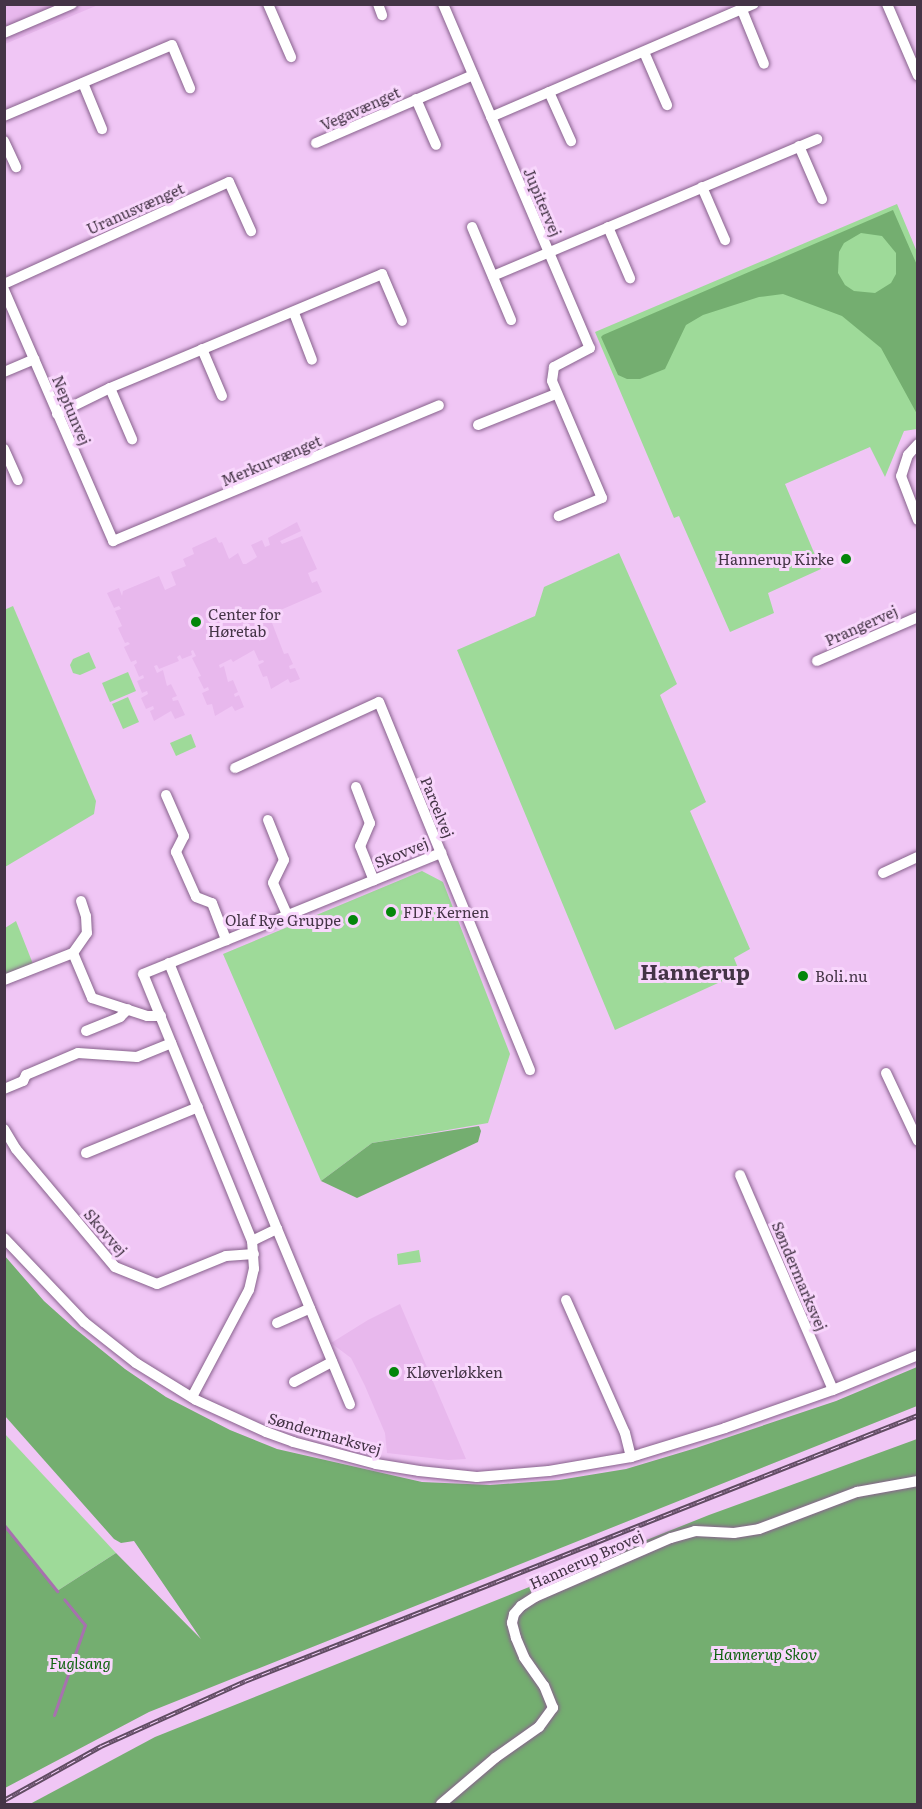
<!DOCTYPE html>
<meta charset="utf-8">
<style>
body{margin:0}
#map{position:relative;width:922px;height:1809px;overflow:hidden;background:#f0c6f5;font-family:Literata,serif}
div>[style]{position:absolute}
.built>*{inset:0;background:#e8b8ed}
.green>*{inset:0;background:#9eda99}
.forest>*{inset:0;background:#74ae70}
.stream>*{height:3px;margin:-1.5px;padding:0 1.5px;transform-origin:1.5px;border-radius:1.5px;background:#a771ae}
.roads{filter:drop-shadow(0 0 2px #87618c) drop-shadow(0 0 2px #87618c)}
.minor>*{height:10px;margin:-5px;padding:0 5px;transform-origin:5px;border-radius:5px;background:#fff}
.rail>*{height:5px;margin-top:-2.5px;transform-origin:0;background:repeating-linear-gradient(90deg,#f8d6fc 0 9px,#614c63 0 18px);box-sizing:border-box;border-block:2px solid #614c63}
.dots>*{width:16px;height:16px;translate:-50% -50%;box-sizing:border-box;border:3px solid #f8d6fc;border-radius:50%}
span{translate:-50% -50%;white-space:nowrap;text-align:center;line-height:1.15;-webkit-text-stroke:6px #f8d6fc;paint-order:stroke}
.street-label{font-size:15px;color:#443446}
.poi-label{font-size:15px;color:#443446}
.right{translate:-100% -50%;text-align:right}
.left{translate:0 -50%;text-align:left}
.park-label{font-size:15px;color:#106411;font-style:italic}
.district-label{font-size:21px;color:#443446;font-weight:700}
.frame{position:absolute;inset:0;border:6px solid #443446;pointer-events:none}
</style>
<div id="map">
<div class="built">
<i style="clip-path:polygon(5px 5px,98px 5px,5px 44px)"></i>
<i style="clip-path:polygon(297px 522px,301px 531px,280px 541px,282px 544px,302px 536px,317px 569px,308px 573px,312px 583px,317px 581px,322px 592px,269px 615px,284px 654px,288px 653px,293px 664px,289px 666px,290px 669px,295px 668px,300px 679px,290px 683px,288px 679px,271px 689px,267px 676px,263px 677px,258px 665px,264px 662px,263px 660px,259px 661px,254px 650px,233px 662px,231px 659px,219px 665px,220px 668px,224px 666px,228px 682px,233px 680px,238px 692px,234px 694px,235px 697px,239px 695px,244px 707px,235px 711px,232px 706px,215px 716px,212px 704px,207px 705px,202px 693px,209px 690px,208px 687px,204px 689px,198px 677px,201px 676px,192px 658px,196px 656px,193px 650px,191px 651px,192px 655px,182px 659px,180px 655px,177px 657px,179px 661px,159px 669px,157px 665px,154px 666px,157px 673px,163px 670px,167px 686px,171px 684px,177px 696px,172px 698px,173px 701px,178px 700px,185px 715px,175px 719px,171px 711px,154px 721px,150px 711px,154px 709px,153px 706px,146px 709px,141px 698px,148px 694px,147px 691px,142px 693px,137px 681px,144px 678px,143px 675px,139px 677px,134px 665px,137px 663px,136px 660px,131px 662px,124px 647px,130px 644px,128px 642px,125px 643px,118px 628px,122px 626px,115px 611px,121px 609px,119px 606px,114px 608px,107px 593px,119px 588px,122px 596px,123px 591px,159px 576px,165px 590px,176px 585px,171px 572px,186px 566px,183px 559px,194px 554px,192px 548px,216px 537px,219px 543px,222px 542px,229px 559px,238px 553px,243px 564px,246px 564px,257px 557px,251px 545px,262px 540px,265px 547px,270px 545px,268px 538px)"></i>
<i style="clip-path:polygon(400px 1304px,466px 1459px,448px 1460px,387px 1453px,385px 1433px,365px 1386px,351px 1358px,331px 1343px,368px 1320px)"></i>
</div>
<div class="green">
<i style="clip-path:polygon(897px 204px,917px 252px,917px 429px,904px 431px,885px 477px,870px 447px,785px 484px,821px 569px,768px 593px,774px 613px,730px 632px,679px 516px,674px 518px,595px 332px)"></i>
<i style="clip-path:polygon(619px 553px,677px 684px,660px 695px,706px 802px,690px 811px,750px 949px,734px 958px,740px 973px,615px 1030px,457px 650px,535px 616px,544px 587px)"></i>
<i style="clip-path:polygon(13px 606px,96px 801px,94px 814px,5px 867px,4px 610px)"></i>
<i style="clip-path:polygon(89px 652px,96px 668px,80px 675px,73px 673px,70px 665px,73px 659px)"></i>
<i style="clip-path:polygon(128px 672px,136px 691px,110px 702px,102px 683px)"></i>
<i style="clip-path:polygon(128px 697px,139px 722px,123px 729px,112px 704px)"></i>
<i style="clip-path:polygon(191px 734px,196px 747px,176px 756px,170px 743px)"></i>
<i style="clip-path:polygon(422px 871px,443px 882px,510px 1054px,488px 1123px,372px 1143px,321px 1181px,223px 954px)"></i>
<i style="clip-path:polygon(16px 921px,33px 964px,5px 975px,5px 928px)"></i>
<i style="clip-path:polygon(419px 1250px,421px 1262px,398px 1265px,397px 1254px)"></i>
<i style="clip-path:polygon(4px 1433px,116px 1553px,57px 1591px,5px 1525px)"></i>
</div>
<div class="forest">
<i style="clip-path:polygon(evenodd,893px 210px,917px 265px,917px 414px,881px 348px,842px 316px,783px 294px,759px 297px,703px 315px,686px 325px,665px 369px,640px 379px,627px 379px,618px 375px,601px 337px,603px 335px,893px 210px,861px 233px,882px 236px,896px 253px,896px 274px,891px 283px,875px 293px,854px 291px,845px 285px,838px 273px,839px 252px,844px 243px,861px 233px)"></i>
<i style="clip-path:polygon(479px 1126px,481px 1131px,478px 1142px,357px 1198px,321px 1181px,372px 1143px)"></i>
<i style="clip-path:polygon(4px 1255px,44px 1301px,73px 1327px,125px 1369px,166px 1397px,230px 1430px,277px 1449px,422px 1482px,490px 1485px,559px 1480px,626px 1469px,696px 1448px,836px 1401px,917px 1367px,917px 1406px,149px 1712px,5px 1788px,5px 1525px,57px 1591px,116px 1553px,201px 1639px,134px 1541px,121px 1543px,114px 1539px,5px 1416px)"></i>
<i style="clip-path:polygon(917px 1439px,917px 1804px,30px 1804px,155px 1737px,709px 1515px)"></i>
</div>
<div class="stream">
<i style="left:4px;top:1525px;width:85px;rotate:51.2deg"></i>
<i style="left:54px;top:1715px;width:95px;rotate:-71deg"></i>
<i style="left:85px;top:1625px;width:33px;rotate:-129deg"></i>
</div>
<div class="roads">
<div class="minor">
<i style="left:268px;top:4px;width:58px;rotate:66.5deg"></i>
<i style="left:378px;top:4px;width:12px;rotate:70deg"></i>
<i style="left:443px;top:4px;width:374px;rotate:66.9deg"></i>
<i style="left:590px;top:348px;width:41px;rotate:152.2deg"></i>
<i style="left:554px;top:367px;width:14px;rotate:98deg"></i>
<i style="left:552px;top:381px;width:127px;rotate:66.9deg"></i>
<i style="left:602px;top:498px;width:47px;rotate:157.3deg"></i>
<i style="left:887px;top:4px;width:78px;rotate:66.7deg"></i>
<i style="left:742px;top:10px;width:58px;rotate:67.8deg"></i>
<i style="left:4px;top:33px;width:74px;rotate:-23.1deg"></i>
<i style="left:644px;top:52px;width:58px;rotate:66.5deg"></i>
<i style="left:83px;top:83px;width:50px;rotate:67.6deg"></i>
<i style="left:549px;top:92px;width:54px;rotate:65.8deg"></i>
<i style="left:416px;top:99px;width:50px;rotate:66.5deg"></i>
<i style="left:4px;top:116px;width:182px;rotate:-22.9deg"></i>
<i style="left:172px;top:45px;width:47px;rotate:67.3deg"></i>
<i style="left:491px;top:117px;width:286px;rotate:-23.3deg"></i>
<i style="left:4px;top:141px;width:29px;rotate:65deg"></i>
<i style="left:316px;top:143px;width:171px;rotate:-23.4deg"></i>
<i style="left:799px;top:146px;width:58px;rotate:66.5deg"></i>
<i style="left:702px;top:187px;width:58px;rotate:66.5deg"></i>
<i style="left:472px;top:227px;width:101px;rotate:67.2deg"></i>
<i style="left:608px;top:227px;width:56px;rotate:66.7deg"></i>
<i style="left:493px;top:276px;width:352px;rotate:-22.9deg"></i>
<i style="left:4px;top:284px;width:247px;rotate:-24.4deg"></i>
<i style="left:229px;top:182px;width:54px;rotate:65.8deg"></i>
<i style="left:4px;top:290px;width:274px;rotate:66.5deg"></i>
<i style="left:113px;top:541px;width:353px;rotate:-22.6deg"></i>
<i style="left:294px;top:313px;width:50px;rotate:69deg"></i>
<i style="left:202px;top:349px;width:51px;rotate:66.9deg"></i>
<i style="left:4px;top:372px;width:33px;rotate:-23deg"></i>
<i style="left:110px;top:388px;width:56px;rotate:66.7deg"></i>
<i style="left:57px;top:414px;width:59px;rotate:-26.1deg"></i>
<i style="left:110px;top:388px;width:295px;rotate:-22.7deg"></i>
<i style="left:382px;top:274px;width:51px;rotate:66.9deg"></i>
<i style="left:478px;top:425px;width:84px;rotate:-21.7deg"></i>
<i style="left:918px;top:444px;width:15px;rotate:132deg"></i>
<i style="left:908px;top:455px;width:22px;rotate:108deg"></i>
<i style="left:901px;top:476px;width:47px;rotate:68.9deg"></i>
<i style="left:4px;top:449px;width:34px;rotate:66deg"></i>
<i style="left:817px;top:661px;width:110px;rotate:-23.5deg"></i>
<i style="left:235px;top:768px;width:158px;rotate:-24.6deg"></i>
<i style="left:379px;top:702px;width:398px;rotate:67.7deg"></i>
<i style="left:356px;top:787px;width:39px;rotate:69deg"></i>
<i style="left:370px;top:823px;width:25px;rotate:113deg"></i>
<i style="left:360px;top:846px;width:37px;rotate:68deg"></i>
<i style="left:166px;top:795px;width:45px;rotate:66.3deg"></i>
<i style="left:184px;top:836px;width:18px;rotate:117deg"></i>
<i style="left:176px;top:852px;width:49px;rotate:66deg"></i>
<i style="left:196px;top:897px;width:17px;rotate:21deg"></i>
<i style="left:212px;top:903px;width:40px;rotate:69deg"></i>
<i style="left:268px;top:820px;width:43px;rotate:68.2deg"></i>
<i style="left:284px;top:860px;width:25px;rotate:116deg"></i>
<i style="left:273px;top:883px;width:35px;rotate:66deg"></i>
<i style="left:883px;top:873px;width:38px;rotate:-25deg"></i>
<i style="left:81px;top:901px;width:16px;rotate:72deg"></i>
<i style="left:86px;top:916px;width:17px;rotate:87deg"></i>
<i style="left:87px;top:933px;width:24px;rotate:125deg"></i>
<i style="left:73px;top:953px;width:49px;rotate:67.1deg"></i>
<i style="left:92px;top:998px;width:58px;rotate:18.1deg"></i>
<i style="left:147px;top:1016px;width:14px"></i>
<i style="left:169px;top:963px;width:287px;rotate:67.9deg"></i>
<i style="left:4px;top:980px;width:74px;rotate:-21.4deg"></i>
<i style="left:86px;top:1031px;width:37px;rotate:-22deg"></i>
<i style="left:120px;top:1017px;width:11px;rotate:-45deg"></i>
<i style="left:886px;top:1073px;width:75px;rotate:64.8deg"></i>
<i style="left:4px;top:1089px;width:21px;rotate:-23deg"></i>
<i style="left:23px;top:1081px;width:7px;rotate:-63deg"></i>
<i style="left:26px;top:1075px;width:56px;rotate:-22.9deg"></i>
<i style="left:78px;top:1053px;width:59px;rotate:3.9deg"></i>
<i style="left:137px;top:1057px;width:37px;rotate:-22deg"></i>
<i style="left:4px;top:1129px;width:23px;rotate:59deg"></i>
<i style="left:16px;top:1149px;width:154px;rotate:50deg"></i>
<i style="left:115px;top:1267px;width:45px;rotate:22deg"></i>
<i style="left:157px;top:1284px;width:74px;rotate:-22.1deg"></i>
<i style="left:226px;top:1256px;width:28px;rotate:-4deg"></i>
<i style="left:86px;top:1153px;width:121px;rotate:-22.3deg"></i>
<i style="left:740px;top:1175px;width:234px;rotate:66.6deg"></i>
<i style="left:4px;top:1238px;width:116px;rotate:46.4deg"></i>
<i style="left:84px;top:1322px;width:66px;rotate:38.3deg"></i>
<i style="left:136px;top:1363px;width:70px;rotate:31.7deg"></i>
<i style="left:196px;top:1400px;width:77px;rotate:24.6deg"></i>
<i style="left:266px;top:1432px;width:29px;rotate:20deg"></i>
<i style="left:293px;top:1442px;width:86px;rotate:14.8deg"></i>
<i style="left:376px;top:1464px;width:44px;rotate:9.2deg"></i>
<i style="left:419px;top:1471px;width:58px;rotate:5.9deg"></i>
<i style="left:477px;top:1477px;width:72px;rotate:-4.8deg"></i>
<i style="left:549px;top:1471px;width:83px;rotate:-9.7deg"></i>
<i style="left:631px;top:1457px;width:98px;rotate:-17.1deg"></i>
<i style="left:725px;top:1428px;width:114px;rotate:-19.4deg"></i>
<i style="left:833px;top:1390px;width:92px;rotate:-22.4deg"></i>
<i style="left:252px;top:1241px;width:28px;rotate:-26deg"></i>
<i style="left:277px;top:1229px;width:190px;rotate:67.4deg"></i>
<i style="left:566px;top:1300px;width:145px;rotate:66.1deg"></i>
<i style="left:625px;top:1433px;width:25px;rotate:76deg"></i>
<i style="left:277px;top:1323px;width:36px;rotate:-24deg"></i>
<i style="left:294px;top:1382px;width:43px;rotate:-27.8deg"></i>
<i style="left:192px;top:1397px;width:121px;rotate:-62deg"></i>
<i style="left:249px;top:1290px;width:22px;rotate:-77deg"></i>
<i style="left:254px;top:1269px;width:28px;rotate:-94deg"></i>
<i style="left:252px;top:1241px;width:288px;rotate:-112.2deg"></i>
<i style="left:143px;top:974px;width:322px;rotate:-22.1deg"></i>
<i style="left:441px;top:1804px;width:71px;rotate:-40.4deg"></i>
<i style="left:495px;top:1758px;width:54px;rotate:-35.2deg"></i>
<i style="left:539px;top:1727px;width:24px;rotate:-54deg"></i>
<i style="left:553px;top:1708px;width:24px;rotate:-112deg"></i>
<i style="left:544px;top:1686px;width:35px;rotate:-125deg"></i>
<i style="left:524px;top:1657px;width:21px;rotate:-113deg"></i>
<i style="left:516px;top:1638px;width:16px;rotate:-105deg"></i>
<i style="left:512px;top:1623px;width:9px;rotate:-77deg"></i>
<i style="left:514px;top:1614px;width:11px;rotate:-49deg"></i>
<i style="left:521px;top:1606px;width:17px;rotate:-33deg"></i>
<i style="left:535px;top:1597px;width:148px;rotate:-23.5deg"></i>
<i style="left:671px;top:1538px;width:25px;rotate:-16deg"></i>
<i style="left:695px;top:1531px;width:39px;rotate:3deg"></i>
<i style="left:734px;top:1533px;width:25px;rotate:-9deg"></i>
<i style="left:759px;top:1529px;width:105px;rotate:-20.7deg"></i>
<i style="left:857px;top:1492px;width:62px;rotate:-10.2deg"></i>
</div>
</div>
<div class="rail">
<i style="left:4px;top:1800px;width:111px;rotate:-29.1deg"></i>
<i style="left:101px;top:1746px;width:158px;rotate:-24.3deg"></i>
<i style="left:245px;top:1681px;width:724px;rotate:-21.57deg"></i>
</div>
<div class="dots">
<i style="left:846px;top:559px;background:#03860a"></i>
<i style="left:196px;top:622px;background:#03860a"></i>
<i style="left:391px;top:912px;background:#03860a"></i>
<i style="left:353px;top:920px;background:#03860a"></i>
<i style="left:803px;top:976px;background:#03860a"></i>
<i style="left:394px;top:1372px;background:#03860a"></i>
</div>
<div class="street-label">
<span style="left:360px;top:108px;rotate:-24deg">Vegavænget</span>
<span style="left:543px;top:202px;rotate:67deg">Jupitervej</span>
<span style="left:135px;top:208px;rotate:-24deg">Uranusvænget</span>
<span style="left:72px;top:410px;rotate:67deg">Neptunvej</span>
<span style="left:271px;top:460px;rotate:-23deg">Merkurvænget</span>
<span style="left:861px;top:625px;rotate:-24deg">Prangervej</span>
<span style="left:438px;top:807px;rotate:68deg">Parcelvej</span>
<span style="left:401px;top:852px;rotate:-22deg">Skovvej</span>
<span style="left:106px;top:1232px;rotate:49deg">Skovvej</span>
<span style="left:800px;top:1276px;rotate:67deg">Søndermarksvej</span>
<span style="left:325px;top:1433px;rotate:16deg">Søndermarksvej</span>
<span style="left:586px;top:1559px;rotate:-24deg">Hannerup Brovej</span>
</div>
<div class="poi-label">
<span class="right" style="left:834px;top:559px">Hannerup Kirke</span>
<span class="left" style="left:208px;top:622px">Center for<br>Høretab</span>
<span class="left" style="left:403px;top:912px">FDF Kernen</span>
<span class="right" style="left:341px;top:920px">Olaf Rye Gruppe</span>
<span class="left" style="left:815px;top:976px">Boli.nu</span>
<span class="left" style="left:406px;top:1372px">Kløverløkken</span>
</div>
<div class="park-label">
<span style="left:765px;top:1654px">Hannerup Skov</span>
<span style="left:80px;top:1663px">Fuglsang</span>
</div>
<div class="district-label">
<span style="left:695px;top:971px">Hannerup</span>
</div>
<div class="frame"></div>
</div>
